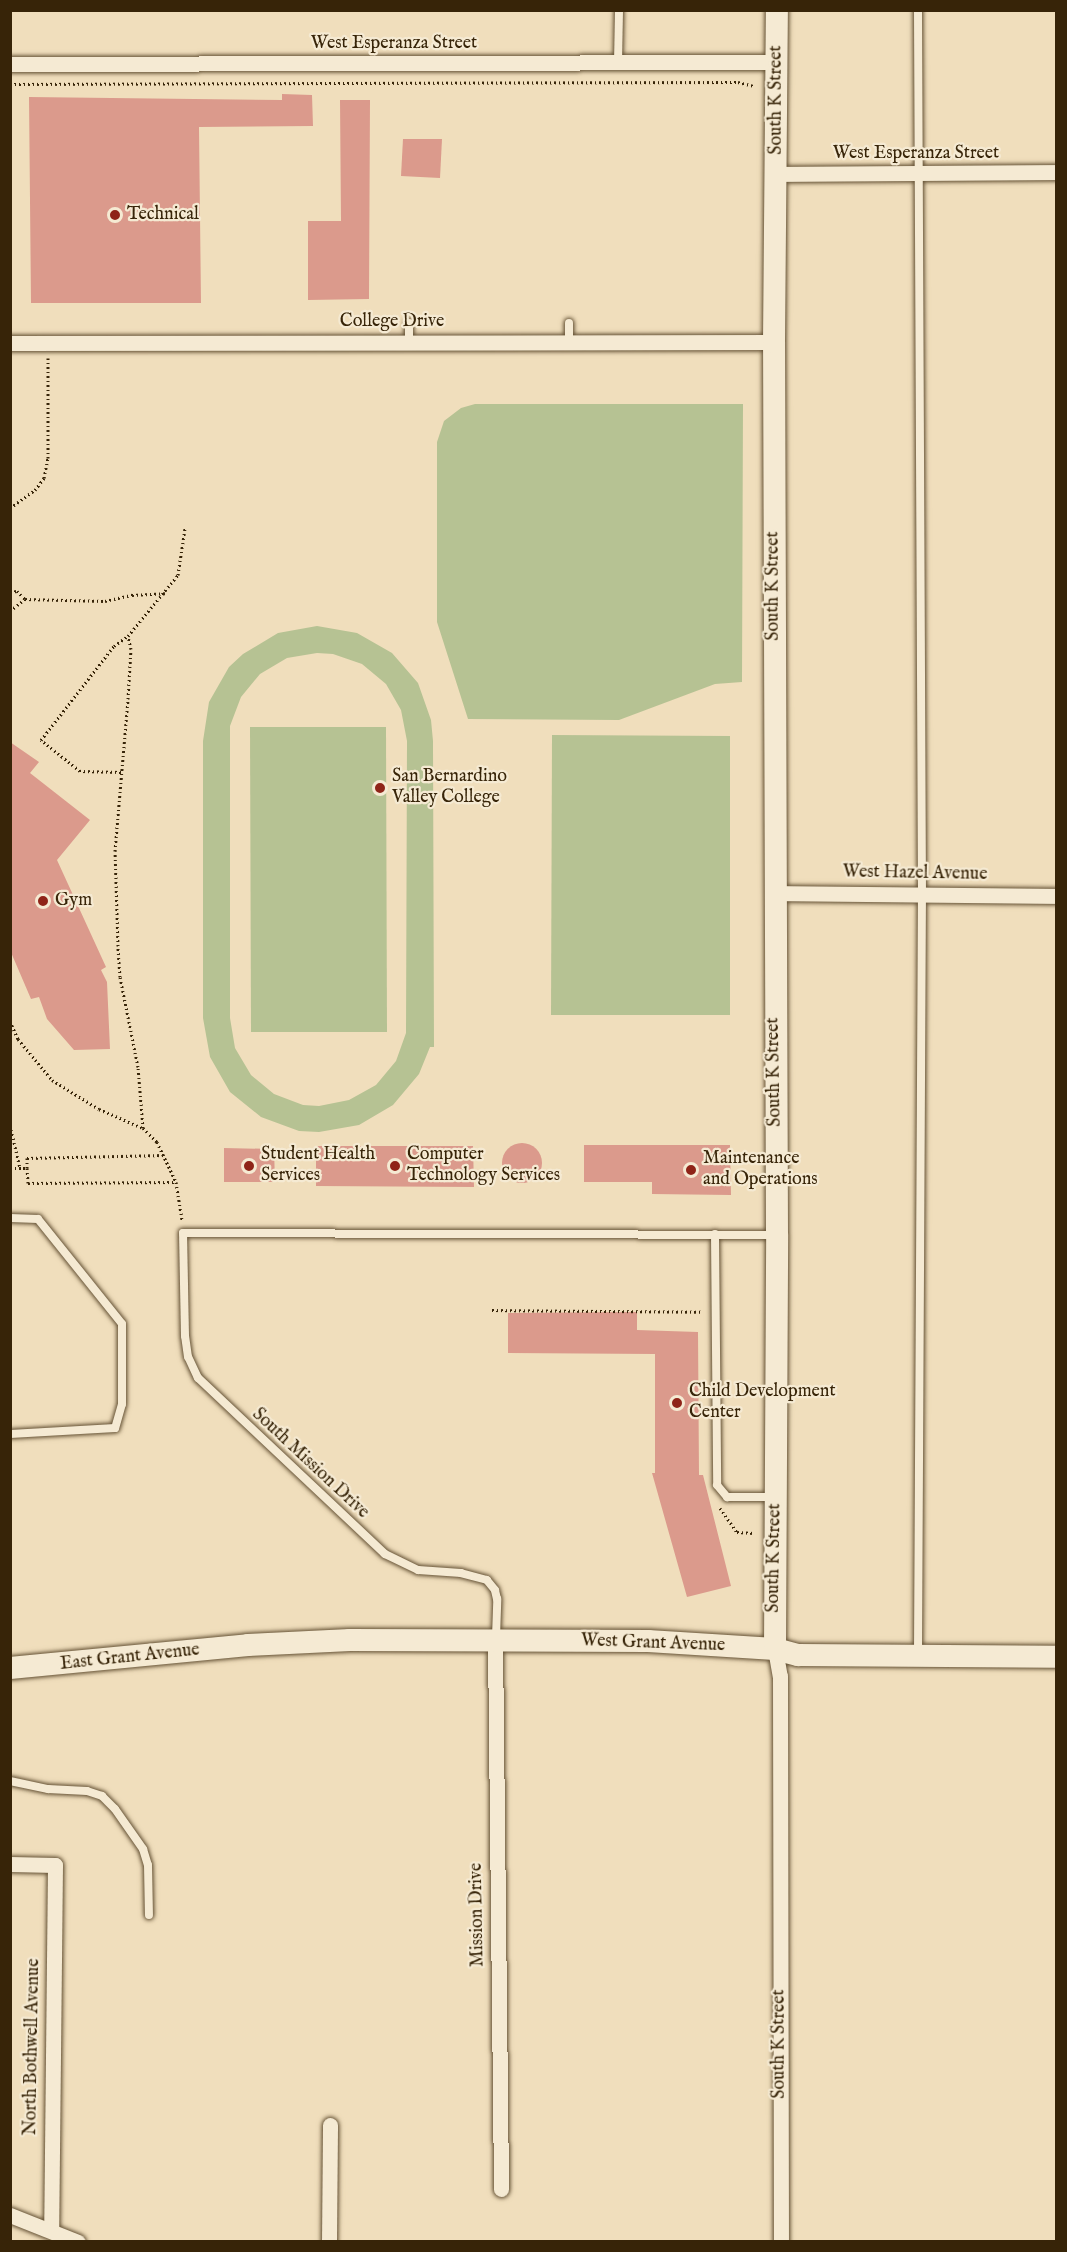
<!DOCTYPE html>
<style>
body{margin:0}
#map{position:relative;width:1067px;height:2252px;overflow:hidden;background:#f0debc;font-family:"IM FELL English",serif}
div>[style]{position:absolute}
.green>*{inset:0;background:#b6c293}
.building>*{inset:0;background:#db9a8c}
.round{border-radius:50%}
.path>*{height:3px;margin-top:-1.5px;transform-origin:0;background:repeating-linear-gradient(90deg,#372408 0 1.5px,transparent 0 4.5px)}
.roads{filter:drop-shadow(0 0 2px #655235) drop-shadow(0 0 2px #655235)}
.lane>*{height:8px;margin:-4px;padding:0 4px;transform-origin:4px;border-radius:4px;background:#f5ead3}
.street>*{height:15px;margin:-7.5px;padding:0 7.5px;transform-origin:7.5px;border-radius:7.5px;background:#f5ead3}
.secondary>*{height:22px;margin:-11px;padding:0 11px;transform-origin:11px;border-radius:11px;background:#f5ead3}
.dots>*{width:16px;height:16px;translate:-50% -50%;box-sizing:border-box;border:3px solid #f5ead3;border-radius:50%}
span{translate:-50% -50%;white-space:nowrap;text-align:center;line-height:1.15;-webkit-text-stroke:4.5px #f5ead3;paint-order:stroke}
.street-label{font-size:18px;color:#372408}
.poi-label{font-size:18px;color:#372408}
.left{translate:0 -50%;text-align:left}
.frame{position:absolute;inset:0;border:12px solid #372408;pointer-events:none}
</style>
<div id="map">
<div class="green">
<i style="clip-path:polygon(475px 404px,743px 404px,742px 682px,715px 684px,619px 720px,468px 719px,437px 622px,437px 442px,444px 421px,461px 408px)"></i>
<i style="clip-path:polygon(evenodd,317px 626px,357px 633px,392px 653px,418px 683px,431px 720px,433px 741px,434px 1047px,430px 1047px,419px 1074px,393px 1105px,359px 1125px,319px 1132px,299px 1131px,261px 1117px,230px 1092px,210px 1057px,203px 1018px,203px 741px,209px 702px,229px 667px,243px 654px,278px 633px,317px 626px,317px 653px,333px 654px,362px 664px,386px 684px,401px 710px,407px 741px,406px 1033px,396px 1061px,376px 1085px,349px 1100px,319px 1106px,303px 1105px,274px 1094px,251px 1075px,235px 1048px,230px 1018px,230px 726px,241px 697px,260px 674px,287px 658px,317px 653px)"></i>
<i style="clip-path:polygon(250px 727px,386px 727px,387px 1032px,251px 1032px)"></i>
<i style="clip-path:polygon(552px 735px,730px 736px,730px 1015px,551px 1015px)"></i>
</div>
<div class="building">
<i style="clip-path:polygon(282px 94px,312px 95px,313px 126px,199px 127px,201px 303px,31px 303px,29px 97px,282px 100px)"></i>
<i style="clip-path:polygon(340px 100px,370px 100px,369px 299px,308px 300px,308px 221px,341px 221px)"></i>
<i style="clip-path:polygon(403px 139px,442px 139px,440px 178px,401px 176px)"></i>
<i style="clip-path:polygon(10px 742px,39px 762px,30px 773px,90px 820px,57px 860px,106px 967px,101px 970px,107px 982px,110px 1049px,74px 1050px,47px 1019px,39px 997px,31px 999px,10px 950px)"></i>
<i class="round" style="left:502px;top:1143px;width:40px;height:40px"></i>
<i style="clip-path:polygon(584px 1145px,730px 1145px,731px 1195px,652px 1194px,652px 1182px,584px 1182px)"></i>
<i style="clip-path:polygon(316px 1146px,473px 1146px,474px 1187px,316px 1186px)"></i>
<i style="clip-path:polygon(224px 1148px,274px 1149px,275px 1182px,224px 1182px)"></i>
<i style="clip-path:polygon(637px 1312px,637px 1330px,698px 1332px,699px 1475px,703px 1475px,731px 1586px,687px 1597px,652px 1473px,655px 1473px,655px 1354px,508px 1353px,508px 1313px)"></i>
</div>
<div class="path">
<i style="left:10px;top:84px;width:728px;rotate:-0.16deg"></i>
<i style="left:738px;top:82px;width:16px;rotate:14deg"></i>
<i style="left:10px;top:508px;width:31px;rotate:-36deg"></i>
<i style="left:35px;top:490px;width:15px;rotate:-53deg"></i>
<i style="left:44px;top:478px;width:20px;rotate:-79deg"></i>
<i style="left:48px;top:458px;width:100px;rotate:-90deg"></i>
<i style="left:10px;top:592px;width:7px;rotate:-8deg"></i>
<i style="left:17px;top:591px;width:11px;rotate:45deg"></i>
<i style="left:10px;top:611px;width:19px;rotate:-39deg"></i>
<i style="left:25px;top:599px;width:80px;rotate:1.4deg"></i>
<i style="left:105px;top:601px;width:28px;rotate:-13deg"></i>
<i style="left:132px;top:595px;width:33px;rotate:-3deg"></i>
<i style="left:121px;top:772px;width:41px;rotate:-178.6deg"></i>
<i style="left:80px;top:771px;width:50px;rotate:-141.5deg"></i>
<i style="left:41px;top:740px;width:119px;rotate:-52.2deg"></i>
<i style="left:114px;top:646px;width:17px;rotate:-36deg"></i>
<i style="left:10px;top:1021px;width:20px;rotate:66deg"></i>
<i style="left:18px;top:1039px;width:53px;rotate:50.3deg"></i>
<i style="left:52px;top:1080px;width:55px;rotate:31.7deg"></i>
<i style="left:99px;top:1109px;width:48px;rotate:23.4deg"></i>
<i style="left:143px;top:1128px;width:20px;rotate:45deg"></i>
<i style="left:157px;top:1142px;width:44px;rotate:64.6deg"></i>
<i style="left:176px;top:1182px;width:39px;rotate:81deg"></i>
<i style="left:10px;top:1125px;width:44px;rotate:76.9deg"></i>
<i style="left:143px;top:1128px;width:61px;rotate:-94.7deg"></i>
<i style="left:138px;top:1067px;width:92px;rotate:-101.3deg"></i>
<i style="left:120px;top:977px;width:31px;rotate:-94deg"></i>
<i style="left:118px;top:946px;width:95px;rotate:-91.8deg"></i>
<i style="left:115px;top:851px;width:153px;rotate:-85.1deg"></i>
<i style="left:128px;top:699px;width:50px;rotate:-86.6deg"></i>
<i style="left:131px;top:649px;width:13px;rotate:-103deg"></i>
<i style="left:128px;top:636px;width:79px;rotate:-50.7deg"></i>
<i style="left:178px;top:575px;width:48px;rotate:-81.5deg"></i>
<i style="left:10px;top:1168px;width:17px"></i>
<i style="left:27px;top:1168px;width:15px;rotate:86deg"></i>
<i style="left:28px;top:1183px;width:148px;rotate:-0.4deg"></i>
<i style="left:27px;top:1168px;width:10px;rotate:-90deg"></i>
<i style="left:27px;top:1158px;width:138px;rotate:-1.2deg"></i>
<i style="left:492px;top:1310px;width:209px;rotate:0.5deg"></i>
<i style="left:720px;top:1508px;width:29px;rotate:55deg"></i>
<i style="left:737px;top:1532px;width:17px;rotate:3deg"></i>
</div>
<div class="roads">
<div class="lane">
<i style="left:618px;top:63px;width:53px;rotate:-88.9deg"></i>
<i style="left:409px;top:323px;width:19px;rotate:90deg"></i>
<i style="left:569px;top:341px;width:18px;rotate:-90deg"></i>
<i style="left:10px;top:1218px;width:28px;rotate:2deg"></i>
<i style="left:38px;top:1219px;width:134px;rotate:51.3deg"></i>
<i style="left:122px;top:1324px;width:80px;rotate:90deg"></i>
<i style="left:122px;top:1404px;width:25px;rotate:106deg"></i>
<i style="left:115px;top:1428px;width:105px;rotate:176.7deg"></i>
<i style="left:715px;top:1234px;width:251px;rotate:89.5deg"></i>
<i style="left:717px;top:1485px;width:16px;rotate:50deg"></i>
<i style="left:727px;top:1497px;width:47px"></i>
<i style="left:496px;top:1637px;width:38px;rotate:-88deg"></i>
<i style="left:497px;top:1599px;width:9px;rotate:-103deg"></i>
<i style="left:495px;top:1590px;width:13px;rotate:-129deg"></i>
<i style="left:487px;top:1580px;width:27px;rotate:-165deg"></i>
<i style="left:461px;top:1573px;width:43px;rotate:-176deg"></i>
<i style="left:418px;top:1570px;width:37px;rotate:-154deg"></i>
<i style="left:385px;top:1554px;width:257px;rotate:-136.7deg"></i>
<i style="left:198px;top:1378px;width:23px;rotate:-115deg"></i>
<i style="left:188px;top:1357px;width:21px;rotate:-98deg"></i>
<i style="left:185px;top:1336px;width:103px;rotate:-91.1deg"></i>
<i style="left:183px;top:1233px;width:593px;rotate:0.19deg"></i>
<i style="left:918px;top:1653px;width:760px;rotate:-89.7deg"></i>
<i style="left:922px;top:893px;width:883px;rotate:-90.26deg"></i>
<i style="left:10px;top:1781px;width:39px;rotate:12deg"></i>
<i style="left:48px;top:1789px;width:39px;rotate:3deg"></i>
<i style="left:87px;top:1791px;width:16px;rotate:18deg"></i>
<i style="left:102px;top:1796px;width:18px;rotate:45deg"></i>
<i style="left:115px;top:1809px;width:49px;rotate:55deg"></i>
<i style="left:143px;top:1849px;width:17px;rotate:73deg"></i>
<i style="left:148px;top:1865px;width:50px;rotate:88.9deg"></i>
</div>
<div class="street">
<i style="left:10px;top:64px;width:767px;rotate:-0.15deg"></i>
<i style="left:776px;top:174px;width:280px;rotate:-0.4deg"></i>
<i style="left:10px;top:343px;width:764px;rotate:-0.07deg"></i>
<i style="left:774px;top:893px;width:282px;rotate:0.6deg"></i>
<i style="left:495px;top:1641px;width:548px;rotate:89.37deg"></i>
<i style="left:775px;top:1649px;width:27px;rotate:80deg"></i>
<i style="left:780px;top:1676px;width:566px;rotate:89.9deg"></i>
<i style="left:10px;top:1864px;width:45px;rotate:1.3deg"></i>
<i style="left:55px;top:1865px;width:365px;rotate:90.6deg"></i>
<i style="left:10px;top:2215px;width:73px;rotate:21.7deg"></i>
<i style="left:329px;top:2242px;width:117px;rotate:-89.5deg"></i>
</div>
<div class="secondary">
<i style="left:775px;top:1649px;width:414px;rotate:-89.7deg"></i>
<i style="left:777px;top:1235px;width:893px;rotate:-90.19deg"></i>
<i style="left:774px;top:342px;width:332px;rotate:-89.5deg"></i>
<i style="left:10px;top:1668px;width:239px;rotate:-5.5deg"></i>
<i style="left:248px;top:1645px;width:102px;rotate:-2.8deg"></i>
<i style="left:350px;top:1640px;width:298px;rotate:0.2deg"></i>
<i style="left:648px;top:1641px;width:127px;rotate:3.6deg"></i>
<i style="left:775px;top:1649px;width:24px;rotate:15deg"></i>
<i style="left:798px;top:1655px;width:258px;rotate:0.4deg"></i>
</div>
</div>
<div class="dots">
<i style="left:115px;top:215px;background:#8f2418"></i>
<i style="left:380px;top:788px;background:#8f2418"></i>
<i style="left:43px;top:901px;background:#8f2418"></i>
<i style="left:249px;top:1166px;background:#8f2418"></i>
<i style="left:395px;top:1166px;background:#8f2418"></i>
<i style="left:691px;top:1170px;background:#8f2418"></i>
<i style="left:677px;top:1403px;background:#8f2418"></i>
</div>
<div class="street-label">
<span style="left:394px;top:44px">West Esperanza Street</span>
<span style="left:777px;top:100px;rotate:-90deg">South K Street</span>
<span style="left:916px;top:154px">West Esperanza Street</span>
<span style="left:392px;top:322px">College Drive</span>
<span style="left:774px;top:586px;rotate:-90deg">South K Street</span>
<span style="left:915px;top:874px;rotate:1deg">West Hazel Avenue</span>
<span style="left:775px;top:1072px;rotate:-91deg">South K Street</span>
<span style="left:310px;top:1464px;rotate:43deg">South Mission Drive</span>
<span style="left:775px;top:1558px;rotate:-89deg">South K Street</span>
<span style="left:653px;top:1644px;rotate:2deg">West Grant Avenue</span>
<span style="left:130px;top:1658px;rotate:-6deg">East Grant Avenue</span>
<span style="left:478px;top:1915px;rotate:-91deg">Mission Drive</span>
<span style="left:780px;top:2044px;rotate:-90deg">South K Street</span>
<span style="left:33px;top:2047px;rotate:-89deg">North Bothwell Avenue</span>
</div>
<div class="poi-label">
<span class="left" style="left:127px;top:215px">Technical</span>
<span class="left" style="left:392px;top:788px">San Bernardino<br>Valley College</span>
<span class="left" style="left:55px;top:901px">Gym</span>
<span class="left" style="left:261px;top:1166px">Student Health<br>Services</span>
<span class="left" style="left:407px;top:1166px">Computer<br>Technology Services</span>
<span class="left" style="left:703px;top:1170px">Maintenance<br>and Operations</span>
<span class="left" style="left:689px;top:1403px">Child Development<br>Center</span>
</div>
<div class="frame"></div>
</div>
